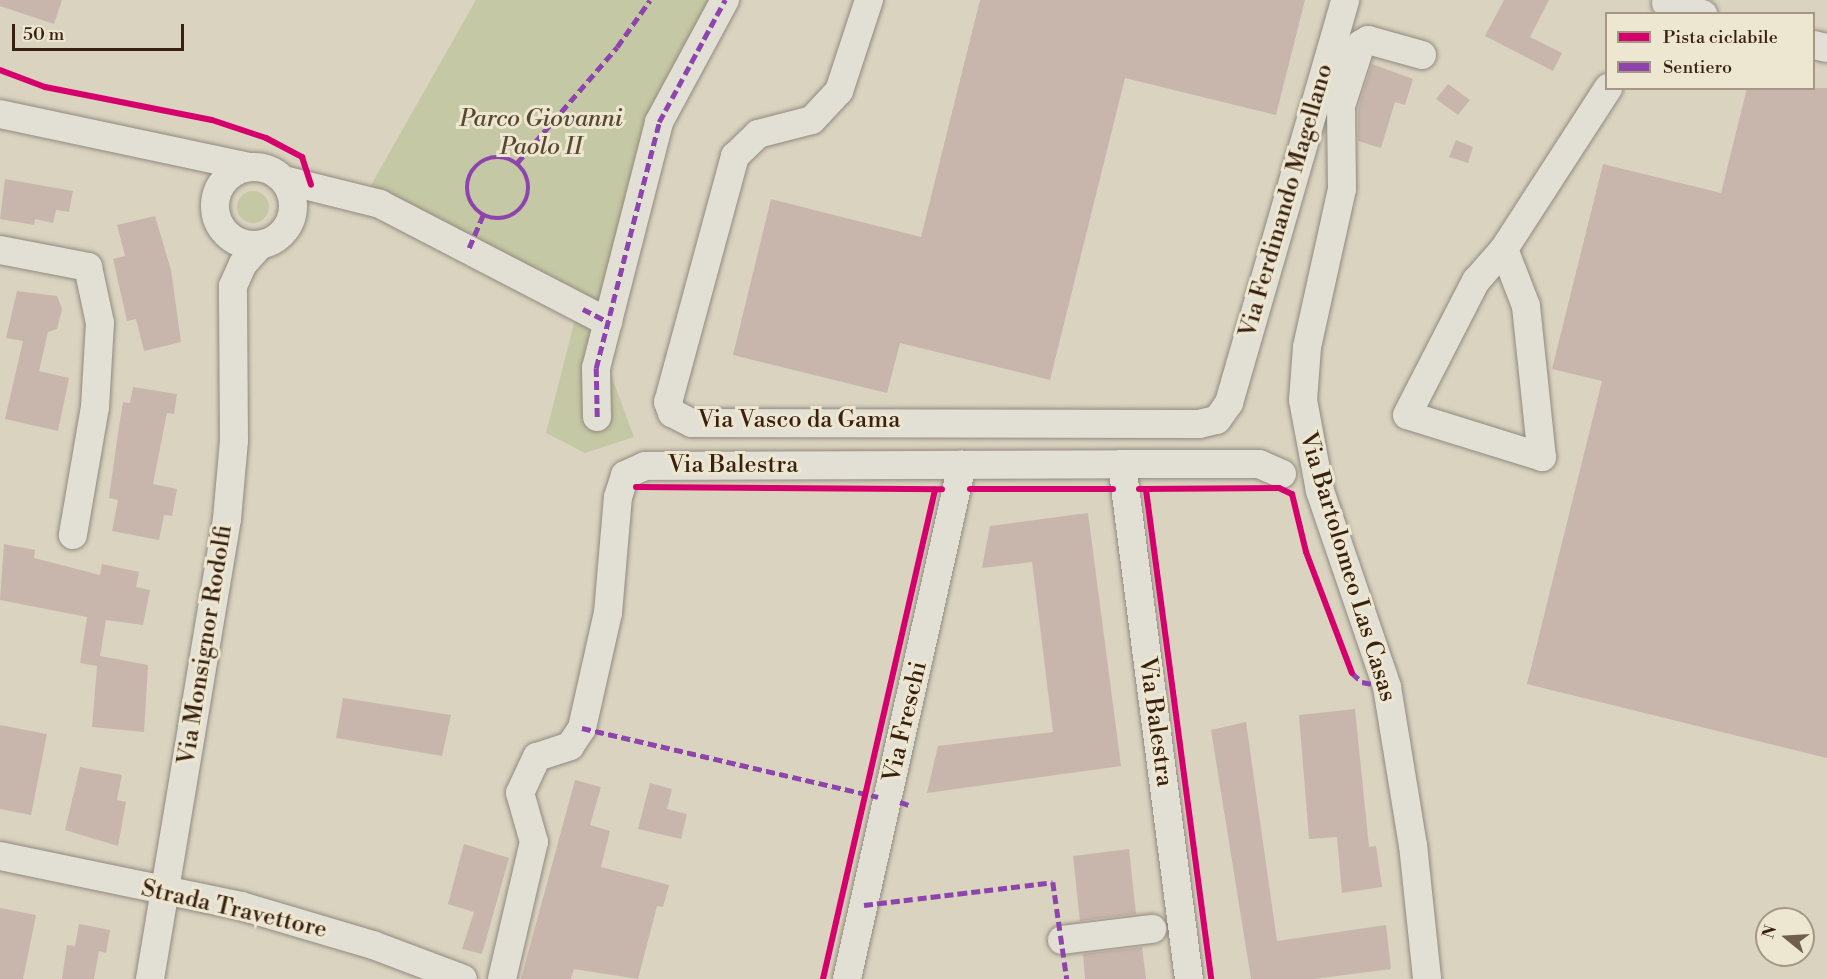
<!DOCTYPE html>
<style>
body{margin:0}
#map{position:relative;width:1827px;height:979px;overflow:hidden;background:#dad3c0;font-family:"Libre Bodoni",serif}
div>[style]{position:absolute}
.green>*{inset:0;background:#c5c8a4}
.round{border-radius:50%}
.building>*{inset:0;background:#c8b6ad}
.roads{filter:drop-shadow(0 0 2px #918a7e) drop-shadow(0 0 2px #918a7e)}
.minor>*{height:28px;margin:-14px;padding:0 14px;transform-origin:14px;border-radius:14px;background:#e2dfd5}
.minor>.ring{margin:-14px;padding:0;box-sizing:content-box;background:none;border:28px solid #e2dfd5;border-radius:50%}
.quiet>*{height:4.5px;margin-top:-2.25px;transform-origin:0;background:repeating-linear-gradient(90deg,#8e44ad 0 9px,transparent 0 13.5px)}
.quiet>.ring{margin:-2.25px;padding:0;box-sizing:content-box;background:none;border:4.5px solid #8e44ad;border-radius:50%}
.cycleway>*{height:6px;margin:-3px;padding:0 3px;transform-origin:3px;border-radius:3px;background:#d6006c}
span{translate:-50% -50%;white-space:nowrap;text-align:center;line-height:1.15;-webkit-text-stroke:6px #ede6d0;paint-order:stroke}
.park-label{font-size:24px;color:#584830;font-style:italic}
.street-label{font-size:24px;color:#392110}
.legend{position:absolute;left:1605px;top:12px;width:210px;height:78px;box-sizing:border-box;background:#ede6d0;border:2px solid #a59783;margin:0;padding:8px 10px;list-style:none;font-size:18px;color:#392110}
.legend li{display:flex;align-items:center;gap:12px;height:30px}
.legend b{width:30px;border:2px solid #a59783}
.north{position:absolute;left:1755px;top:907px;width:60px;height:60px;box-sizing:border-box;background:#ede6d0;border:2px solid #a59783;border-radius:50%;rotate:288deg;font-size:16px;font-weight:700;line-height:24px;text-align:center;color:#392110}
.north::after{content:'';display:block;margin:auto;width:21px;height:27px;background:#715f4e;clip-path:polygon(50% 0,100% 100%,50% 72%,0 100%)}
.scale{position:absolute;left:12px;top:24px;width:172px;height:27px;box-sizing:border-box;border:3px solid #392110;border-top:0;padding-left:8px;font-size:18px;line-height:21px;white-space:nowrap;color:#392110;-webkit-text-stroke:4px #ede6d0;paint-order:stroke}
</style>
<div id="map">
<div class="green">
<i style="clip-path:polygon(476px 0,741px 0,672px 115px,610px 372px,634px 437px,585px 453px,546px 433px,582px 292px,371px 185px)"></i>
<i class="round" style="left:237px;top:191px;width:32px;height:32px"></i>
</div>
<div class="building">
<i style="clip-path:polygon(0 0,62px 0,54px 24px,0 6px)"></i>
<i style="clip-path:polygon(980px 0,1305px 0,1276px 115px,1125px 78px,1050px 380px,900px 343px,887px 393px,733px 355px,771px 199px,921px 237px)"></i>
<i style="clip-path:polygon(1504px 0,1549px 0,1530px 37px,1562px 53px,1553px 71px,1485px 36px)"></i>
<i style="clip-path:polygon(1372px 64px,1413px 79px,1405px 105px,1395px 102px,1381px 148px,1358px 141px,1358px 108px)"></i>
<i style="clip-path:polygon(1448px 84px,1470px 100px,1458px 115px,1436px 99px)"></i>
<i style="clip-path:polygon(1747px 88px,1827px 88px,1827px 758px,1527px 684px,1602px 381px,1552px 369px,1603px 164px,1721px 193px)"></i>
<i style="clip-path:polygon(1456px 140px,1473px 147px,1468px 163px,1449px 157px)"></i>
<i style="clip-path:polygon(5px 179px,73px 191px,69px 212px,56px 210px,53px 223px,35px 219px,34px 225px,0 219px)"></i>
<i style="clip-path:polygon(155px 216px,171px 270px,181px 342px,144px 351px,136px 319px,127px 321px,113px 259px,125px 256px,117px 225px)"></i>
<i style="clip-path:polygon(17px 291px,57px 296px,62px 309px,57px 329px,48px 332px,39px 371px,69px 378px,58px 431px,5px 419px,23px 341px,6px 338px)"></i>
<i style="clip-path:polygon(133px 387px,177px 394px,174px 414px,167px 413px,153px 484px,177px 489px,172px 516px,164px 515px,159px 540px,112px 531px,118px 500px,109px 498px,117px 440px,123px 402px,130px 403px)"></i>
<i style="clip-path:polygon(1088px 513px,1121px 766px,927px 793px,938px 746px,1053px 732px,1032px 562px,982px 568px,990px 526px)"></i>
<i style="clip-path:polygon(4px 544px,35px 550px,34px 558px,100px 575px,102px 564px,139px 572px,136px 587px,150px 590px,143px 625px,106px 620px,100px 656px,148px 665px,144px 732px,92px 727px,97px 666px,80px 663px,87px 617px,0 600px)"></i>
<i style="clip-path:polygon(343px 698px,451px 715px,442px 756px,336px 738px)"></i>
<i style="clip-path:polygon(1355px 709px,1369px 847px,1376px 846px,1382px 887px,1342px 893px,1337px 837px,1309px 839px,1299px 715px)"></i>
<i style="clip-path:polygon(1246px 722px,1277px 941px,1386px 925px,1391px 969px,1314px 979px,1251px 979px,1211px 730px)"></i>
<i style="clip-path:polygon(0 725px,47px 734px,31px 815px,0 809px)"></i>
<i style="clip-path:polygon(80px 767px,122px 775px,117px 800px,126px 802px,118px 846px,65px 830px)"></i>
<i style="clip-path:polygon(575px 780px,601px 787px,590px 825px,610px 831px,601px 867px,669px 885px,663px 907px,657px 906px,638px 979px,574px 969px,571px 979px,521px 979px)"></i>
<i style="clip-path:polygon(650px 783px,672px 789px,667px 809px,687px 814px,681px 839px,638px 829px)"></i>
<i style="clip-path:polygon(464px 844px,509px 858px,482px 954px,462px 949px,474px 912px,448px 904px)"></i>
<i style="clip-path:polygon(1129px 849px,1136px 914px,1080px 921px,1073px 856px)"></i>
<i style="clip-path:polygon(0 908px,36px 915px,23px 979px,0 979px)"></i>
<i style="clip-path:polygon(79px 924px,110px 930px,106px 953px,99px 951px,94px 979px,62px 979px,67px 945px,75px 946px)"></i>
<i style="clip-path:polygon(1142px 947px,1146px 979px,1085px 979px,1083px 954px)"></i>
</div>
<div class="roads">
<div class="minor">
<i style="left:869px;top:0;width:96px;rotate:108.2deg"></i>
<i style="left:839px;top:91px;width:40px;rotate:133deg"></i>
<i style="left:812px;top:120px;width:56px;rotate:165.5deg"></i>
<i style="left:758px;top:134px;width:32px;rotate:136deg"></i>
<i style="left:735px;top:156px;width:255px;rotate:105.2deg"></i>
<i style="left:668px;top:402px;width:12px;rotate:70deg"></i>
<i style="left:672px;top:413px;width:22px;rotate:27deg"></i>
<i style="left:692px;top:423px;width:507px;rotate:0.11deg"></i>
<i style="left:1199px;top:424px;width:18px;rotate:-13deg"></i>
<i style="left:1217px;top:420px;width:21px;rotate:-55deg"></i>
<i style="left:1229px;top:403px;width:419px;rotate:-73.9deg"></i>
<i style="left:1666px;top:3px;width:39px;rotate:17deg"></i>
<i style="left:1814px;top:45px;width:13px;rotate:13deg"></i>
<i style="left:1422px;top:55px;width:56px;rotate:-164.5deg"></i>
<i style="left:1368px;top:40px;width:8px;rotate:150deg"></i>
<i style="left:1361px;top:44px;width:65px;rotate:107.9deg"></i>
<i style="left:1341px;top:106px;width:83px;rotate:89.3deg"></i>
<i style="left:1342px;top:189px;width:162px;rotate:102.5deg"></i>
<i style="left:1307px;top:347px;width:53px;rotate:94.3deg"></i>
<i style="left:1303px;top:400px;width:93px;rotate:79.4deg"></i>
<i style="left:1320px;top:491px;width:207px;rotate:71.1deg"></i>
<i style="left:1387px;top:687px;width:160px;rotate:80.7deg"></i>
<i style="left:1413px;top:845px;width:135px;rotate:84deg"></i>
<i style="left:0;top:114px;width:255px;rotate:12deg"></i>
<i class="ring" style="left:215px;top:167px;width:50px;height:50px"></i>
<i style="left:284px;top:180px;width:99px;rotate:14deg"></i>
<i style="left:380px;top:204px;width:257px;rotate:27.4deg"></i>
<i style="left:1504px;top:249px;width:61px;rotate:68.9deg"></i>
<i style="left:1526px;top:306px;width:152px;rotate:84deg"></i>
<i style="left:1542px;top:457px;width:141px;rotate:-162.7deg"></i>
<i style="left:1407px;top:415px;width:151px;rotate:-62.8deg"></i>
<i style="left:1476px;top:281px;width:43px;rotate:-48.8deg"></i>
<i style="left:1504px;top:249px;width:192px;rotate:-57.1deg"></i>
<i style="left:0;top:250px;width:90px;rotate:10.9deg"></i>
<i style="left:88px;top:267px;width:57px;rotate:77.9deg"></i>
<i style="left:100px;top:323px;width:84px;rotate:93.4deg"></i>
<i style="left:95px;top:407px;width:130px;rotate:99.8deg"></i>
<i style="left:597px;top:417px;width:49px;rotate:-91.2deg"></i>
<i style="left:596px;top:368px;width:254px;rotate:-75.6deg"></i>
<i style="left:659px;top:122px;width:139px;rotate:-61.6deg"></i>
<i style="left:1122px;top:464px;width:137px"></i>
<i style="left:1259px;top:464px;width:25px;rotate:23deg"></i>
<i style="left:0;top:856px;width:246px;rotate:11.7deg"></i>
<i style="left:241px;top:906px;width:138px;rotate:16.5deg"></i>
<i style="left:373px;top:945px;width:96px;rotate:20.7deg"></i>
<i style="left:1062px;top:940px;width:91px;rotate:-7deg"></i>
<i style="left:150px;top:979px;width:466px;rotate:-80.5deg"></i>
<i style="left:227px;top:519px;width:79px;rotate:-84.9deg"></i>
<i style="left:234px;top:440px;width:154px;rotate:-90.4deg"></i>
<i style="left:233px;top:286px;width:24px;rotate:-66deg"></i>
<i style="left:243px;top:264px;width:25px;rotate:-48deg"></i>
<i style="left:502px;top:979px;width:141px;rotate:-76.9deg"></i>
<i style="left:534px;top:842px;width:51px;rotate:-105.9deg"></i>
<i style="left:520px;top:793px;width:40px;rotate:-65deg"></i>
<i style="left:537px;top:757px;width:35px;rotate:-18deg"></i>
<i style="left:570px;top:746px;width:22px;rotate:-56deg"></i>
<i style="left:582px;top:728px;width:118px;rotate:-77.3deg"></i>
<i style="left:608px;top:613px;width:116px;rotate:-85.1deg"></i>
<i style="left:618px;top:497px;width:23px;rotate:-72deg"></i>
<i style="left:625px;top:475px;width:22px;rotate:-24deg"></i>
<i style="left:645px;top:466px;width:477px;rotate:-0.2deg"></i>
<i style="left:1122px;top:464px;width:519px;rotate:82.59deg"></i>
<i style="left:847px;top:979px;width:527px;rotate:-77.39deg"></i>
</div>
</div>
<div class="quiet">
<i class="ring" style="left:467px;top:157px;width:57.5px;height:57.5px"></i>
<i style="left:517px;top:163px;width:153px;rotate:-49.2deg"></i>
<i style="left:617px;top:47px;width:57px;rotate:-54.9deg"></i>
<i style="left:469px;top:248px;width:36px;rotate:-67deg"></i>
<i style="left:583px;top:309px;width:28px;rotate:27deg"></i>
<i style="left:597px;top:417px;width:49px;rotate:-91.2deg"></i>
<i style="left:596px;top:368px;width:254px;rotate:-75.6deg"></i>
<i style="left:659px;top:122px;width:139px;rotate:-61.6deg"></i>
<i style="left:1352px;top:673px;width:13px;rotate:42deg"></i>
<i style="left:1362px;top:682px;width:25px;rotate:11deg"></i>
<i style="left:582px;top:728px;width:304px;rotate:13.1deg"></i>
<i style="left:900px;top:802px;width:9px;rotate:18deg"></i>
<i style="left:864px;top:905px;width:190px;rotate:-6.9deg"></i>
<i style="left:1053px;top:882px;width:98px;rotate:81.8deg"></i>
</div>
<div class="cycleway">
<i style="left:0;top:70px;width:48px;rotate:20.7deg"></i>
<i style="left:45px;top:87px;width:170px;rotate:11.2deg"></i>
<i style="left:212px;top:120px;width:57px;rotate:18.4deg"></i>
<i style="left:266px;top:138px;width:41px;rotate:27.8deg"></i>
<i style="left:302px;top:157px;width:29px;rotate:72deg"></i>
<i style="left:636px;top:487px;width:306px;rotate:0.4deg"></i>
<i style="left:970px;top:489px;width:143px"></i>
<i style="left:1139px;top:489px;width:140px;rotate:-0.4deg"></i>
<i style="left:1279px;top:488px;width:14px;rotate:25deg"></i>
<i style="left:1292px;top:494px;width:60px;rotate:76.4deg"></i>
<i style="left:1306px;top:552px;width:129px;rotate:69.2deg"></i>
<i style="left:1146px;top:490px;width:493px;rotate:82.4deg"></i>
<i style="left:823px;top:979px;width:502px;rotate:-77.1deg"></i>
</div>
<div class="park-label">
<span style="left:541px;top:134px">Parco Giovanni<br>Paolo II</span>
</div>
<div class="street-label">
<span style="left:1287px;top:201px;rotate:-74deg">Via Ferdinando Magellano</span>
<span style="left:799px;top:421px">Via Vasco da Gama</span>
<span style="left:733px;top:466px">Via Balestra</span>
<span style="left:1347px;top:567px;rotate:73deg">Via Bartolomeo Las Casas</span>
<span style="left:206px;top:645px;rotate:-81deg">Via Monsignor Rodolfi</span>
<span style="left:906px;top:722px;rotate:-77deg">Via Freschi</span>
<span style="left:1155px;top:722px;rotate:82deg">Via Balestra</span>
<span style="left:234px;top:910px;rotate:13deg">Strada Travettore</span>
</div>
<ul class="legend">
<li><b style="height:8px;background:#d6006c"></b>Pista ciclabile</li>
<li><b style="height:8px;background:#8e44ad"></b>Sentiero</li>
</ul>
<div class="north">N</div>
<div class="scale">50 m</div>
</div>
